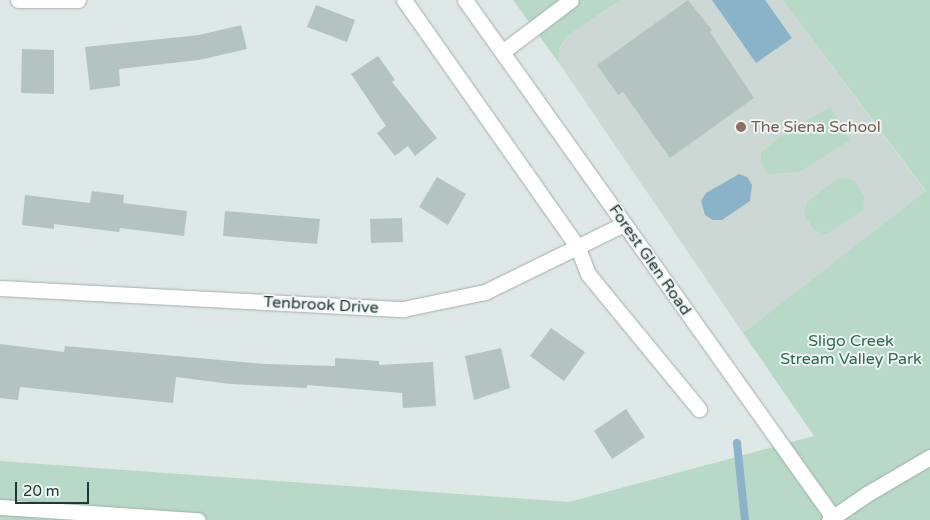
<!DOCTYPE html>
<style>
body{margin:0}
#map{position:relative;width:930px;height:520px;overflow:hidden;background:#dee8e6;font-family:"Varela Round",sans-serif}
div>[style]{position:absolute}
.built>*{inset:0;background:#cdd8d5}
.green>*{inset:0;background:#b8d8c8}
.water>*{inset:0;background:#8ab3ca}
.stream>*{height:8px;margin:-4px;padding:0 4px;transform-origin:4px;border-radius:4px;background:#8ab3ca}
.building>*{inset:0;background:#b4c3bf}
.roads{filter:drop-shadow(0 0 1px #a2afad) drop-shadow(0 0 1px #a2afad)}
.minor>*{height:15px;margin:-7.5px;padding:0 7.5px;transform-origin:7.5px;border-radius:7.5px;background:#fff}
.dots>*{width:14px;height:14px;translate:-50% -50%;box-sizing:border-box;border:2px solid #eef6f3;border-radius:50%}
span{translate:-50% -50%;white-space:nowrap;text-align:center;line-height:1.15;-webkit-text-stroke:4px #eef6f3;paint-order:stroke}
.education-label{font-size:16px;color:#785e54}
.left{translate:0 -50%;text-align:left}
.street-label{font-size:16px;color:#213735}
.park-label{font-size:16px;color:#2f6a52}
.scale{position:absolute;left:15px;top:482px;width:74px;height:22px;box-sizing:border-box;border:2px solid #213735;border-top:0;padding-left:6px;font-size:15px;line-height:18px;white-space:nowrap;color:#213735;-webkit-text-stroke:4px #eef6f3;paint-order:stroke}
</style>
<div id="map">
<div class="built">
<i style="clip-path:polygon(620px 0,783px 0,926px 192px,743px 333px,559px 63px,559px 50px,566px 37px)"></i>
</div>
<div class="green">
<i style="clip-path:polygon(513px 0,620px 0,566px 37px,559px 49px,559px 63px)"></i>
<i style="clip-path:polygon(783px 0,930px 0,930px 520px,0 520px,0 461px,569px 502px,814px 436px,743px 333px,926px 191px)"></i>
<i style="clip-path:polygon(830px 107px,850px 140px,799px 172px,768px 174px,761px 163px,761px 153px,782px 135px)"></i>
<i style="clip-path:polygon(839px 178px,854px 180px,864px 196px,863px 210px,827px 234px,815px 231px,804px 215px,807px 202px)"></i>
</div>
<div class="water">
<i style="clip-path:polygon(712px 0,765px 0,792px 38px,756px 63px)"></i>
<i style="clip-path:polygon(739px 174px,747px 177px,752px 185px,750px 201px,722px 220px,713px 220px,705px 215px,701px 201px,706px 193px)"></i>
</div>
<div class="stream">
<i style="left:737px;top:443px;width:77px;rotate:84.1deg"></i>
</div>
<div class="building">
<i style="clip-path:polygon(688px 0,712px 30px,710px 32px,754px 98px,670px 158px,623px 92px,618px 95px,597px 65px)"></i>
<i style="clip-path:polygon(316px 5px,355px 20px,347px 42px,307px 27px)"></i>
<i style="clip-path:polygon(241px 25px,247px 49px,199px 60px,119px 69px,120px 86px,90px 90px,85px 47px,199px 35px)"></i>
<i style="clip-path:polygon(22px 49px,54px 50px,54px 94px,21px 93px)"></i>
<i style="clip-path:polygon(378px 56px,395px 80px,392px 82px,437px 138px,415px 156px,408px 146px,395px 156px,377px 133px,386px 126px,351px 74px)"></i>
<i style="clip-path:polygon(437px 177px,466px 194px,448px 225px,419px 207px)"></i>
<i style="clip-path:polygon(92px 191px,124px 195px,123px 203px,187px 211px,184px 236px,120px 228px,119px 232px,54px 224px,54px 229px,22px 225px,25px 195px,90px 203px)"></i>
<i style="clip-path:polygon(225px 211px,320px 219px,317px 244px,223px 236px)"></i>
<i style="clip-path:polygon(402px 218px,403px 242px,371px 243px,370px 219px)"></i>
<i style="clip-path:polygon(551px 328px,585px 352px,564px 381px,530px 356px)"></i>
<i style="clip-path:polygon(0 344px,64px 352px,65px 346px,265px 364px,335px 366px,335px 358px,379px 361px,379px 365px,433px 362px,436px 406px,403px 408px,402px 393px,307px 385px,307px 388px,231px 384px,176px 377px,173px 403px,20px 387px,18px 400px,0 398px)"></i>
<i style="clip-path:polygon(501px 348px,510px 388px,474px 400px,465px 356px)"></i>
<i style="clip-path:polygon(626px 409px,645px 437px,612px 459px,594px 431px)"></i>
</div>
<div class="roads">
<div class="minor">
<i style="left:18px;top:0;width:60px"></i>
<i style="left:404px;top:0;width:303px;rotate:54.9deg"></i>
<i style="left:578px;top:248px;width:28px;rotate:69deg"></i>
<i style="left:588px;top:274px;width:175px;rotate:50.6deg"></i>
<i style="left:465px;top:0;width:638px;rotate:54.57deg"></i>
<i style="left:502px;top:52px;width:86px;rotate:-37deg"></i>
<i style="left:0;top:288px;width:404px;rotate:3deg"></i>
<i style="left:403px;top:309px;width:84px;rotate:-11.7deg"></i>
<i style="left:485px;top:292px;width:155px;rotate:-26.1deg"></i>
<i style="left:0;top:507px;width:198px;rotate:3.8deg"></i>
<i style="left:829px;top:520px;width:46px;rotate:-34.4deg"></i>
<i style="left:867px;top:494px;width:73px;rotate:-30.4deg"></i>
</div>
</div>
<div class="dots">
<i style="left:741px;top:127px;background:#8d6e63"></i>
</div>
<div class="education-label">
<span class="left" style="left:751px;top:127px">The Siena School</span>
</div>
<div class="street-label">
<span style="left:650px;top:260px;rotate:55deg">Forest Glen Road</span>
<span style="left:321px;top:305px;rotate:3deg">Tenbrook Drive</span>
</div>
<div class="park-label">
<span style="left:851px;top:350px">Sligo Creek<br>Stream Valley Park</span>
</div>
<div class="scale">20 m</div>
</div>
